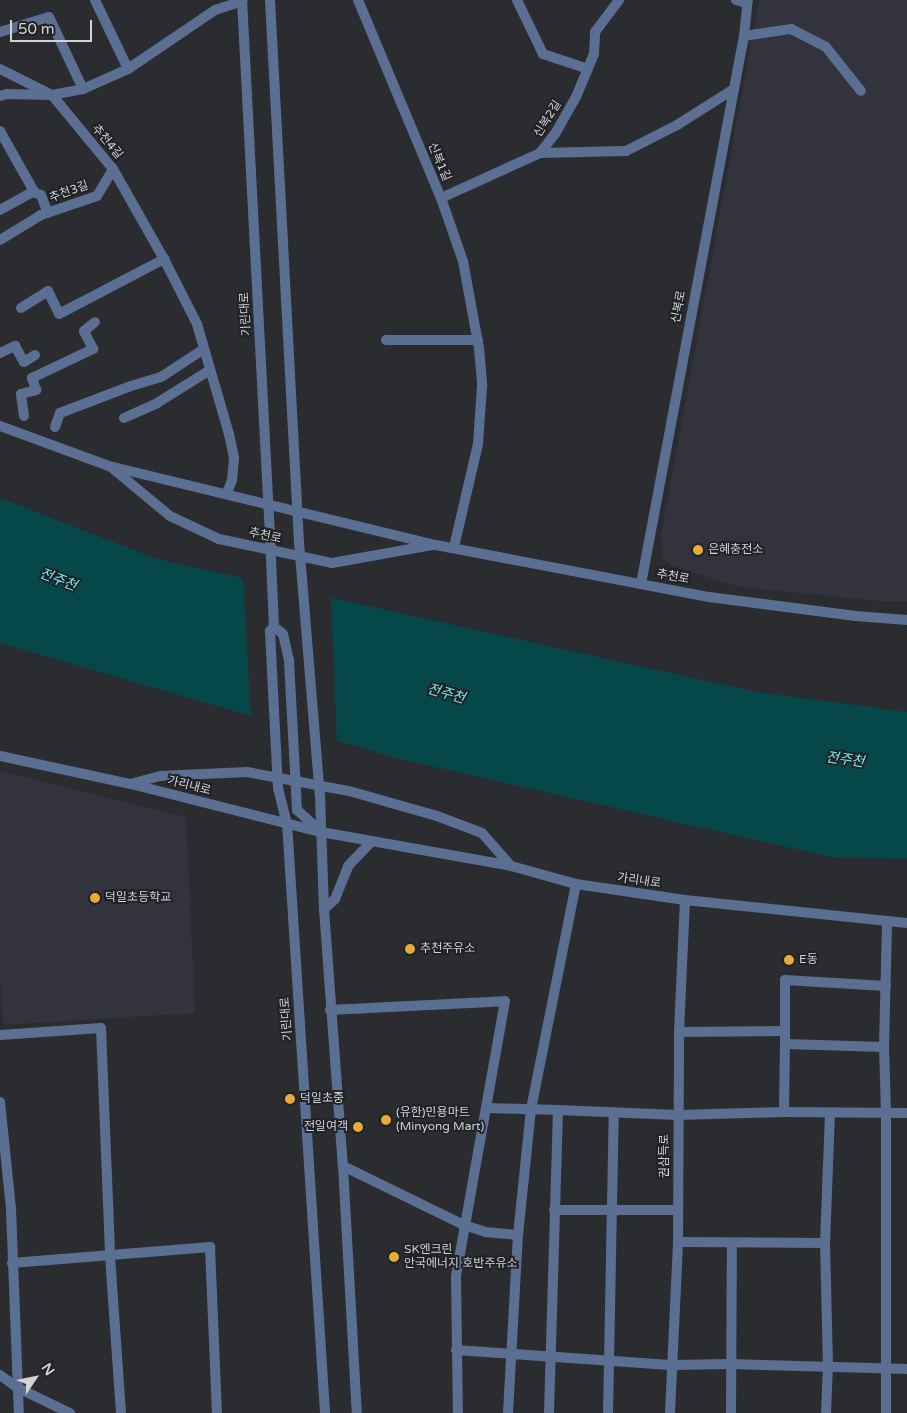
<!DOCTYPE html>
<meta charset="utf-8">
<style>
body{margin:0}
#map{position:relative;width:907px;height:1413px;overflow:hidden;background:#2b2c30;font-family:"Varela Round","Noto Sans KR",sans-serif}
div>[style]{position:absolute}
.built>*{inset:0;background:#32333d}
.water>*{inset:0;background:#064849}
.pier>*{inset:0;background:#2b2c30}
.minor>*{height:10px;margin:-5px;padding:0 5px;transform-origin:5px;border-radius:5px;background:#5b6f92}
.tertiary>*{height:10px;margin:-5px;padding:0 5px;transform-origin:5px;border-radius:5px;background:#5b6f92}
.tertiary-bridge>*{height:10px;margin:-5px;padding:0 5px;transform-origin:5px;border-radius:5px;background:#5b6f92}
.dots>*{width:14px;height:14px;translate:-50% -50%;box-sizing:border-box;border:2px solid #212226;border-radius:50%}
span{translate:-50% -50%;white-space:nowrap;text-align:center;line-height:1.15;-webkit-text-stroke:4px #212226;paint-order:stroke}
.street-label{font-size:12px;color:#d3d3d6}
.poi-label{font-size:12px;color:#d3d3d6}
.left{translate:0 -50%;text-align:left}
.right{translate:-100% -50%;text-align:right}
.water-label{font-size:14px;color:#79ebee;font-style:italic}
.north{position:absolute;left:10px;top:1353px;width:50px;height:50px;-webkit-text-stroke:4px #212226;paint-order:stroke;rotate:56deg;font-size:14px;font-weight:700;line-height:20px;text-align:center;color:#d3d3d6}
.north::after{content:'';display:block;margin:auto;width:18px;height:22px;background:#d3d3d6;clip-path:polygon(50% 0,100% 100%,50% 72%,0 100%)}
.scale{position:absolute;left:10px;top:20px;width:82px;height:22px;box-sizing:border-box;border:2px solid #d3d3d6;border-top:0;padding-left:6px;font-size:15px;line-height:18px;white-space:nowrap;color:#d3d3d6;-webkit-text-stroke:4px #212226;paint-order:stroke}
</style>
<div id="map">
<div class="built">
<i style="clip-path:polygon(759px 0,907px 0,907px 601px,879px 601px,739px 587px,670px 565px,662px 557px,661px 535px)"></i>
<i style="clip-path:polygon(0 771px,186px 817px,195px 1013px,3px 1025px,0 979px)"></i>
</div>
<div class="water">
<i style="clip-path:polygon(0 498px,157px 559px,756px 692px,907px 712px,907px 859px,831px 857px,400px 759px,0 643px)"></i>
</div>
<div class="pier">
<i style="clip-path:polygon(243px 575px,331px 595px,337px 744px,251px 719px)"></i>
</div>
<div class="minor">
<i style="left:95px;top:0;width:76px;rotate:64.4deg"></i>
<i style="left:517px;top:0;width:60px;rotate:64.3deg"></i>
<i style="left:543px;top:54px;width:47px;rotate:18.4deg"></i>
<i style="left:736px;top:0;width:11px;rotate:15deg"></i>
<i style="left:0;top:32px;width:51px;rotate:-17deg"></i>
<i style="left:49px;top:17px;width:80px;rotate:64.7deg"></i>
<i style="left:744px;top:36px;width:48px;rotate:-8.5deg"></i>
<i style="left:791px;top:29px;width:39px;rotate:27deg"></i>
<i style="left:826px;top:47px;width:56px;rotate:51.5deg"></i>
<i style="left:0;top:69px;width:58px;rotate:26.6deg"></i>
<i style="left:52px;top:95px;width:96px;rotate:50.5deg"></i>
<i style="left:113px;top:169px;width:103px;rotate:60.5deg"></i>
<i style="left:164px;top:259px;width:73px;rotate:63.1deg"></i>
<i style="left:197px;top:324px;width:115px;rotate:73.8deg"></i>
<i style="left:229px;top:434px;width:25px;rotate:78deg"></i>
<i style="left:234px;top:458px;width:22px;rotate:95deg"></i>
<i style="left:232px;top:480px;width:14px;rotate:111deg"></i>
<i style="left:0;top:96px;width:7px;rotate:-16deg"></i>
<i style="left:7px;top:94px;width:45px;rotate:1.3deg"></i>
<i style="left:52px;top:95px;width:32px;rotate:-11deg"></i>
<i style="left:83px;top:89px;width:49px;rotate:-24deg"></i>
<i style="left:128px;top:69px;width:105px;rotate:-34.1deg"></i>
<i style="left:215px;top:10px;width:29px;rotate:-18deg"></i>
<i style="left:0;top:131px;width:71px;rotate:60.6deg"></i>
<i style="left:35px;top:193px;width:6px;rotate:18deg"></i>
<i style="left:41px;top:195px;width:19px;rotate:69deg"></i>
<i style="left:540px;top:153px;width:86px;rotate:-1.3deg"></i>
<i style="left:626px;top:151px;width:57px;rotate:-27deg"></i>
<i style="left:677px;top:125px;width:67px;rotate:-32.3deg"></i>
<i style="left:441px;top:198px;width:109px;rotate:-24.4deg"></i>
<i style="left:540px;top:153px;width:24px;rotate:-52deg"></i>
<i style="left:555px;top:134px;width:43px;rotate:-60.4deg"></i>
<i style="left:576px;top:97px;width:47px;rotate:-67.3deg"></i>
<i style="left:594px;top:54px;width:22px;rotate:-87deg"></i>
<i style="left:595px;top:32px;width:40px;rotate:-53deg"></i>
<i style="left:0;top:210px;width:39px;rotate:-29deg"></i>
<i style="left:0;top:240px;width:48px;rotate:-31.4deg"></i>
<i style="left:41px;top:215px;width:59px;rotate:-18.7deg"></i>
<i style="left:97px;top:196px;width:31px;rotate:-59deg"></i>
<i style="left:21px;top:308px;width:32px;rotate:-32deg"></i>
<i style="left:48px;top:291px;width:25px;rotate:64deg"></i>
<i style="left:59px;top:314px;width:119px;rotate:-27.6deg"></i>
<i style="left:386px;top:340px;width:92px"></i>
<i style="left:0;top:353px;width:17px;rotate:-25deg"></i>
<i style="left:15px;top:346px;width:18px;rotate:61deg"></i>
<i style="left:24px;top:362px;width:13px;rotate:-32deg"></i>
<i style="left:24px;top:416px;width:22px;rotate:-98deg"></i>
<i style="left:21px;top:394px;width:16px;rotate:-15deg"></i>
<i style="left:36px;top:390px;width:13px;rotate:-108deg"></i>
<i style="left:32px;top:378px;width:68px;rotate:-25.4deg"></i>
<i style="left:93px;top:349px;width:20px;rotate:-117deg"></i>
<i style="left:84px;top:331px;width:14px;rotate:-39deg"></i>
<i style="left:124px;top:418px;width:36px;rotate:-24deg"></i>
<i style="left:157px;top:403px;width:62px;rotate:-31.9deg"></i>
<i style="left:0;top:426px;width:116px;rotate:20.2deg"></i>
<i style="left:109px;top:466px;width:336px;rotate:13.6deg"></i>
<i style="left:436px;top:545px;width:278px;rotate:10.8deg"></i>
<i style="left:709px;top:597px;width:148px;rotate:7.4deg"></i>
<i style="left:856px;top:616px;width:51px;rotate:4.5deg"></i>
<i style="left:55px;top:427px;width:15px;rotate:-70deg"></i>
<i style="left:60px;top:413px;width:73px;rotate:-20.9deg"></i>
<i style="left:128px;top:387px;width:34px;rotate:-17deg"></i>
<i style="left:161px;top:377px;width:51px;rotate:-33.1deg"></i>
<i style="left:112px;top:468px;width:75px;rotate:39.6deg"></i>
<i style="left:170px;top:516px;width:54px;rotate:25.1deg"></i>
<i style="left:219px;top:539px;width:116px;rotate:12deg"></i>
<i style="left:332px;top:563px;width:103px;rotate:-10.1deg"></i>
<i style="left:324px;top:909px;width:15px;rotate:-42deg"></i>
<i style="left:335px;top:899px;width:35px;rotate:-68deg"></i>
<i style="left:348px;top:866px;width:33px;rotate:-46deg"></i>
<i style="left:330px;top:1010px;width:175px;rotate:-2.9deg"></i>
<i style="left:505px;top:1001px;width:280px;rotate:100.1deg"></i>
<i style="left:456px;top:1277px;width:136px;rotate:89.2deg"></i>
<i style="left:679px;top:1032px;width:105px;rotate:-0.5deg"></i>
<i style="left:0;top:1035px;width:101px;rotate:-4deg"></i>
<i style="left:101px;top:1028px;width:228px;rotate:87.7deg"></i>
<i style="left:110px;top:1256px;width:157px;rotate:86deg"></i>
<i style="left:785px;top:1044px;width:64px;rotate:-90deg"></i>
<i style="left:785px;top:980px;width:101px;rotate:3.4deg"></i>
<i style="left:0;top:1102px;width:108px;rotate:84.1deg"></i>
<i style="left:11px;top:1209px;width:204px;rotate:87.8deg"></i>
<i style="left:487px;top:1108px;width:71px;rotate:1.6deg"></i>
<i style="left:784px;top:1112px;width:68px;rotate:-89.2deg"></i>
<i style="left:785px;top:1044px;width:99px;rotate:1.7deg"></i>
<i style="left:343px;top:1166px;width:135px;rotate:26deg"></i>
<i style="left:464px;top:1225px;width:22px;rotate:18deg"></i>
<i style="left:485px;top:1232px;width:33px;rotate:5deg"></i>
<i style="left:554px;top:1210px;width:124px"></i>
<i style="left:678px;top:1242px;width:147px;rotate:0.4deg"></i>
<i style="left:12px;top:1263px;width:199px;rotate:-4.6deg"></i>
<i style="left:210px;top:1247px;width:166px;rotate:87.6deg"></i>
<i style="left:456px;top:1350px;width:218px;rotate:4deg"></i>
<i style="left:673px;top:1365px;width:57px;rotate:-1deg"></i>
<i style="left:730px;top:1364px;width:177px;rotate:1.6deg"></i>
<i style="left:0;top:1375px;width:22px;rotate:36deg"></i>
<i style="left:18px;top:1388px;width:58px;rotate:25.7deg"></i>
<i style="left:508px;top:1413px;width:178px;rotate:-86.8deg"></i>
<i style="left:518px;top:1235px;width:127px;rotate:-84.1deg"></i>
<i style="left:531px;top:1109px;width:229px;rotate:-78.7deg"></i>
<i style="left:549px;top:1413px;width:303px;rotate:-88.3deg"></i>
<i style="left:558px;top:1110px;width:120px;rotate:2.4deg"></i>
<i style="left:678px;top:1115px;width:106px;rotate:-1.6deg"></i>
<i style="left:784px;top:1112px;width:123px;rotate:0.5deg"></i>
<i style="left:608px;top:1413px;width:300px;rotate:-88.9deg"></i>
<i style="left:670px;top:1413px;width:171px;rotate:-87.3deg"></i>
<i style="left:678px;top:1242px;width:210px;rotate:-89.7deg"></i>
<i style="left:679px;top:1032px;width:132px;rotate:-87.4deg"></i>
<i style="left:731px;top:1413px;width:170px;rotate:-89.7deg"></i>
<i style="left:826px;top:1413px;width:47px;rotate:-87.6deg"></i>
<i style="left:828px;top:1366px;width:123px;rotate:-91.4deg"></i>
<i style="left:825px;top:1243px;width:129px;rotate:-87.8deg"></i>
<i style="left:886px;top:1413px;width:300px;rotate:-90deg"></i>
<i style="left:886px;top:1113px;width:66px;rotate:-91.7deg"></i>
<i style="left:884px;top:1047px;width:125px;rotate:-88.6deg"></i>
</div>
<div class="tertiary">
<i style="left:242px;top:0;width:537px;rotate:87.01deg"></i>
<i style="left:270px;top:0;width:543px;rotate:86.94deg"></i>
<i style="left:358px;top:0;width:215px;rotate:67.3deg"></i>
<i style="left:441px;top:198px;width:67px;rotate:70.8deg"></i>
<i style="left:463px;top:261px;width:88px;rotate:79.6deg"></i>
<i style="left:479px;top:348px;width:38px;rotate:85deg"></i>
<i style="left:482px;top:386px;width:58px;rotate:93.9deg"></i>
<i style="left:478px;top:444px;width:106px;rotate:103.1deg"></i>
<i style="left:641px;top:584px;width:558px;rotate:-79.36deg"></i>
<i style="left:744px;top:36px;width:36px;rotate:-84deg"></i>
<i style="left:0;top:756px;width:134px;rotate:12.1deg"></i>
<i style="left:131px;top:784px;width:196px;rotate:14.2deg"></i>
<i style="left:321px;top:832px;width:193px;rotate:10.1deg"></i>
<i style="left:511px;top:866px;width:67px;rotate:15.5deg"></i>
<i style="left:576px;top:884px;width:110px;rotate:8.4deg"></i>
<i style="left:685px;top:900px;width:223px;rotate:5.9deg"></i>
<i style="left:134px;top:783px;width:27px;rotate:-15deg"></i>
<i style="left:160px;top:776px;width:87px;rotate:-2.6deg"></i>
<i style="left:247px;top:772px;width:104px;rotate:10.6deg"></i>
<i style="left:349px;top:791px;width:91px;rotate:15.9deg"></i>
<i style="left:437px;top:816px;width:48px;rotate:20.7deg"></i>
<i style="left:482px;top:833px;width:44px;rotate:48.7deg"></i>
<i style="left:278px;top:788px;width:36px;rotate:76deg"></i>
<i style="left:287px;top:823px;width:591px;rotate:86.31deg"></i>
<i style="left:296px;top:791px;width:19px;rotate:87deg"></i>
<i style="left:297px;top:810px;width:30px;rotate:42deg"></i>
<i style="left:320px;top:795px;width:114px;rotate:88deg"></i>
<i style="left:324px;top:909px;width:258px;rotate:85.8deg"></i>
<i style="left:343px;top:1166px;width:247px;rotate:86.8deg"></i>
</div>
<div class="tertiary-bridge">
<i style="left:270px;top:536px;width:91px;rotate:87.5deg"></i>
<i style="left:274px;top:627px;width:6px;rotate:135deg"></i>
<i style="left:270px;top:631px;width:157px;rotate:87.1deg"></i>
<i style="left:299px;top:542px;width:254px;rotate:85.3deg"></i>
<i style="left:274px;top:627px;width:11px;rotate:38deg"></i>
<i style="left:283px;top:634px;width:28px;rotate:77deg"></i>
<i style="left:289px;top:661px;width:130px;rotate:86.9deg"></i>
</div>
<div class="dots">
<i style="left:698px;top:550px;background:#eaaa39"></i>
<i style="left:95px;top:898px;background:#eaaa39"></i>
<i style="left:410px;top:949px;background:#eaaa39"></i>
<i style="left:789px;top:960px;background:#eaaa39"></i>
<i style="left:290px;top:1099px;background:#eaaa39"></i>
<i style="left:386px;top:1120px;background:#eaaa39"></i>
<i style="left:358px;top:1127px;background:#eaaa39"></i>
<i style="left:394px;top:1257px;background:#eaaa39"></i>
</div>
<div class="street-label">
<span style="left:548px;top:119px;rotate:-58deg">신복2길</span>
<span style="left:107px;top:142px;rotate:50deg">추천4길</span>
<span style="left:439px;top:162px;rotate:67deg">신복1길</span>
<span style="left:69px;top:192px;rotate:-20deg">추천3길</span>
<span style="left:679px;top:307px;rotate:-79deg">신복로</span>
<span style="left:246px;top:314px;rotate:-93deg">기린대로</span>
<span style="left:265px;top:536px;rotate:12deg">추천로</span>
<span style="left:673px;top:577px;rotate:11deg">추천로</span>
<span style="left:189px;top:786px;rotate:14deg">가리내로</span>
<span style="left:639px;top:881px;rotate:8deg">가리내로</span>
<span style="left:287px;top:1019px;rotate:-94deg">기린대로</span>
<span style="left:665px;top:1156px;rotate:-90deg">권삼득로</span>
</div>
<div class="poi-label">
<span class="left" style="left:708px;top:550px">은혜충전소</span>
<span class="left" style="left:105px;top:898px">덕일초등학교</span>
<span class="left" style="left:420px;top:949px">추천주유소</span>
<span class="left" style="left:799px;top:960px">E동</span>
<span class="left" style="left:300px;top:1099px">덕일초중</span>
<span class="left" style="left:396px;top:1120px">(유한)민용마트<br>(Minyong Mart)</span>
<span class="right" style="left:348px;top:1127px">전일여객</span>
<span class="left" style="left:404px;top:1257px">SK엔크린<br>안국에너지 호반주유소</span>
</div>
<div class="water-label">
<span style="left:58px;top:580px;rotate:21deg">전주천</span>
<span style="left:446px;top:694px;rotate:16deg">전주천</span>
<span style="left:845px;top:760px;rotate:8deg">전주천</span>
</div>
<div class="north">N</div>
<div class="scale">50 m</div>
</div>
